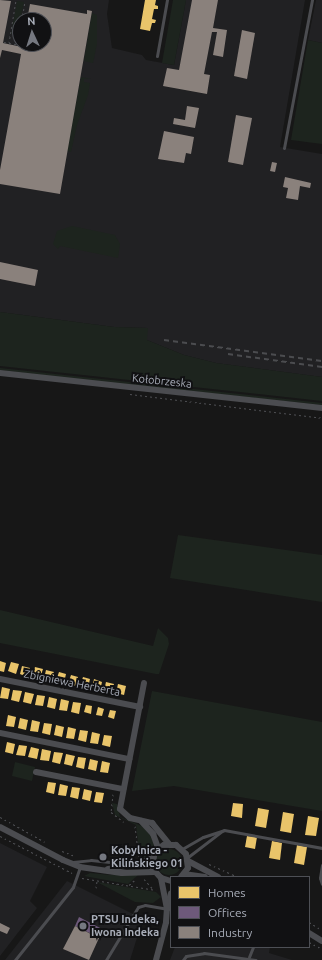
<!DOCTYPE html>
<meta charset="utf-8">
<style>
body{margin:0}
#map{position:relative;width:322px;height:960px;overflow:hidden;background:#171717;font-family:Ubuntu,sans-serif}
div>[style]{position:absolute}
.built>*{inset:0;background:#212123}
.green>*{inset:0;background:#1d241e}
.round{border-radius:50%}
.homes>*{inset:0;background:#e9c46a}
.offices>*{inset:0;background:#6d597a}
.industry>*{inset:0;background:#8a817c}
.path>*{height:1px;margin-top:-0.5px;transform-origin:0;background:repeating-linear-gradient(90deg,#4d4e52 0 2px,transparent 0 5px)}
.service>*{height:3px;margin:-1.5px;padding:0 1.5px;transform-origin:1.5px;border-radius:1.5px;background:#4b4c50}
.minor>*{height:6px;margin:-3px;padding:0 3px;transform-origin:3px;border-radius:3px;background:#4b4c50}
.rail>*{height:2px;margin-top:-1px;transform-origin:0;background:repeating-linear-gradient(90deg,#4b4c4f 0 5px,transparent 0 9px)}
.dots>*{width:11px;height:11px;translate:-50% -50%;box-sizing:border-box;border:2px solid #111113;border-radius:50%}
span{translate:-50% -50%;white-space:nowrap;text-align:center;line-height:1.15;-webkit-text-stroke:4px #111113;paint-order:stroke}
.street-label{font-size:11px;color:#a8adb8}
.poi-label{font-size:11px;color:#a8adb8;font-weight:700}
.left{translate:0 -50%;text-align:left}
.legend{position:absolute;left:170px;top:876px;width:140px;height:72px;box-sizing:border-box;background:#111113;border:1px solid #4d4f55;margin:0;padding:5px 7px;list-style:none;font-size:12px;color:#a8adb8}
.legend li{display:flex;align-items:center;gap:8px;height:20px}
.legend b{width:20px;border:1px solid #4d4f55}
.north{position:absolute;left:12px;top:12px;width:40px;height:40px;box-sizing:border-box;background:#111113;border:1px solid #4d4f55;border-radius:50%;rotate:356deg;font-size:11px;font-weight:700;line-height:16px;text-align:center;color:#a8adb8}
.north::after{content:'';display:block;margin:auto;width:14px;height:18px;background:#757880;clip-path:polygon(50% 0,100% 100%,50% 72%,0 100%)}
</style>
<div id="map">
<div class="built">
<i style="clip-path:polygon(evenodd,0 0,109px 0,107px 14px,112px 48px,142px 55px,146px 60px,174px 65px,186px 0,305px 0,280px 147px,322px 154px,322px 377px,216px 363px,184px 355px,147px 340px,147px 328px,114px 327px,0 312px,0 0,20px 20px,44px 20px,44px 44px,20px 44px,20px 20px)"></i>
<i style="clip-path:polygon(316px 0,322px 0,322px 43px,308px 40px)"></i>
<i style="clip-path:polygon(0 843px,47px 867px,30px 901px,37px 908px,0 956px)"></i>
<i style="clip-path:polygon(67px 881px,143px 919px,130px 960px,5px 960px)"></i>
<i style="clip-path:polygon(175px 947px,270px 947px,269px 953px,292px 960px,170px 960px)"></i>
</div>
<div class="green">
<i style="clip-path:polygon(173px 0,186px 0,174px 65px,162px 63px)"></i>
<i style="clip-path:polygon(17px 1px,24px 2px,17px 35px,11px 34px)"></i>
<i style="clip-path:polygon(92px 13px,97px 15px,97px 44px,93px 63px,84px 61px)"></i>
<i style="clip-path:polygon(308px 40px,322px 43px,322px 144px,291px 140px)"></i>
<i style="clip-path:polygon(81px 77px,91px 79px,84px 79px,84px 82px,90px 83px,88px 95px,77px 125px,71px 152px,67px 151px)"></i>
<i style="clip-path:polygon(72px 226px,115px 235px,120px 244px,118px 258px,60px 246px,58px 249px,53px 244px,57px 231px)"></i>
<i style="clip-path:polygon(0 312px,114px 327px,148px 328px,147px 340px,184px 355px,216px 363px,322px 377px,322px 401px,0 366px)"></i>
<i style="clip-path:polygon(0 368px,322px 403px,322px 405px,83px 380px,0 370px)"></i>
<i style="clip-path:polygon(178px 535px,322px 555px,322px 602px,170px 578px)"></i>
<i style="clip-path:polygon(0 610px,153px 646px,158px 628px,168px 638px,169px 644px,159px 674px,156px 674px,0 643px)"></i>
<i style="clip-path:polygon(152px 691px,322px 722px,322px 811px,174px 786px,132px 791px)"></i>
<i style="clip-path:polygon(15px 762px,35px 767px,32px 781px,12px 776px)"></i>
<i style="clip-path:polygon(112px 803px,117px 804px,120px 817px,142px 826px,150px 833px,154px 845px,146px 858px,140px 860px,136px 825px,115px 815px)"></i>
<i class="round" style="left:156px;top:849px;width:26px;height:26px"></i>
<i style="clip-path:polygon(90px 873px,111px 875px,138px 875px,128px 884px,84px 876px)"></i>
<i style="clip-path:polygon(97px 882px,156px 892px,161px 897px,153px 903px,135px 902px)"></i>
</div>
<div class="homes">
<i style="clip-path:polygon(145px 0,156px 0,155px 5px,158px 6px,158px 9px,154px 9px,152px 19px,156px 20px,155px 23px,152px 23px,150px 31px,140px 29px)"></i>
<i style="clip-path:polygon(0 661px,6px 663px,4px 672px,0 671px)"></i>
<i style="clip-path:polygon(11px 662px,19px 664px,16px 674px,8px 671px)"></i>
<i style="clip-path:polygon(22px 666px,30px 668px,27px 677px,20px 674px)"></i>
<i style="clip-path:polygon(35px 667px,43px 669px,40px 678px,32px 676px)"></i>
<i style="clip-path:polygon(46px 670px,54px 672px,52px 681px,44px 679px)"></i>
<i style="clip-path:polygon(59px 672px,66px 674px,64px 683px,56px 681px)"></i>
<i style="clip-path:polygon(71px 675px,78px 677px,76px 686px,68px 684px)"></i>
<i style="clip-path:polygon(83px 677px,90px 679px,88px 688px,80px 686px)"></i>
<i style="clip-path:polygon(94px 679px,102px 682px,100px 691px,92px 689px)"></i>
<i style="clip-path:polygon(106px 682px,114px 684px,112px 693px,104px 691px)"></i>
<i style="clip-path:polygon(118px 684px,126px 686px,124px 695px,116px 693px)"></i>
<i style="clip-path:polygon(2px 687px,10px 689px,8px 699px,0 698px)"></i>
<i style="clip-path:polygon(13px 690px,22px 691px,19px 702px,11px 700px)"></i>
<i style="clip-path:polygon(25px 692px,34px 694px,31px 704px,23px 702px)"></i>
<i style="clip-path:polygon(37px 695px,45px 696px,43px 706px,35px 705px)"></i>
<i style="clip-path:polygon(49px 697px,57px 699px,55px 709px,47px 707px)"></i>
<i style="clip-path:polygon(61px 699px,69px 701px,67px 711px,59px 710px)"></i>
<i style="clip-path:polygon(73px 702px,81px 703px,79px 714px,71px 712px)"></i>
<i style="clip-path:polygon(86px 705px,92px 706px,91px 714px,84px 712px)"></i>
<i style="clip-path:polygon(98px 707px,104px 709px,102px 716px,96px 715px)"></i>
<i style="clip-path:polygon(110px 710px,116px 711px,114px 719px,108px 717px)"></i>
<i style="clip-path:polygon(8px 715px,16px 717px,14px 727px,6px 726px)"></i>
<i style="clip-path:polygon(20px 718px,28px 720px,26px 730px,18px 728px)"></i>
<i style="clip-path:polygon(32px 720px,40px 722px,38px 732px,30px 731px)"></i>
<i style="clip-path:polygon(44px 723px,52px 724px,50px 735px,42px 733px)"></i>
<i style="clip-path:polygon(56px 725px,64px 727px,62px 737px,54px 735px)"></i>
<i style="clip-path:polygon(68px 727px,76px 729px,74px 739px,66px 738px)"></i>
<i style="clip-path:polygon(80px 730px,88px 731px,86px 742px,78px 740px)"></i>
<i style="clip-path:polygon(92px 732px,100px 734px,98px 744px,90px 743px)"></i>
<i style="clip-path:polygon(104px 735px,112px 736px,110px 747px,102px 745px)"></i>
<i style="clip-path:polygon(7px 742px,15px 744px,13px 754px,5px 752px)"></i>
<i style="clip-path:polygon(19px 745px,27px 746px,25px 756px,16px 755px)"></i>
<i style="clip-path:polygon(31px 747px,39px 749px,37px 759px,28px 757px)"></i>
<i style="clip-path:polygon(42px 749px,51px 751px,49px 761px,40px 760px)"></i>
<i style="clip-path:polygon(54px 752px,63px 753px,60px 764px,52px 762px)"></i>
<i style="clip-path:polygon(66px 754px,75px 756px,72px 766px,64px 764px)"></i>
<i style="clip-path:polygon(78px 757px,86px 758px,84px 769px,76px 767px)"></i>
<i style="clip-path:polygon(90px 759px,98px 761px,96px 771px,88px 769px)"></i>
<i style="clip-path:polygon(102px 761px,110px 763px,108px 773px,100px 772px)"></i>
<i style="clip-path:polygon(48px 782px,56px 783px,54px 794px,46px 792px)"></i>
<i style="clip-path:polygon(60px 784px,68px 786px,66px 796px,58px 795px)"></i>
<i style="clip-path:polygon(72px 787px,80px 788px,78px 799px,70px 797px)"></i>
<i style="clip-path:polygon(84px 789px,92px 791px,90px 801px,82px 799px)"></i>
<i style="clip-path:polygon(96px 792px,104px 793px,102px 803px,94px 802px)"></i>
<i style="clip-path:polygon(233px 803px,243px 804px,242px 818px,231px 816px)"></i>
<i style="clip-path:polygon(258px 808px,269px 810px,266px 828px,255px 826px)"></i>
<i style="clip-path:polygon(283px 812px,294px 814px,291px 833px,280px 831px)"></i>
<i style="clip-path:polygon(308px 816px,319px 818px,316px 836px,305px 835px)"></i>
<i style="clip-path:polygon(247px 836px,257px 837px,255px 849px,245px 847px)"></i>
<i style="clip-path:polygon(272px 841px,282px 843px,280px 860px,269px 858px)"></i>
<i style="clip-path:polygon(297px 845px,307px 847px,304px 865px,294px 863px)"></i>
</div>
<div class="offices">
<i style="clip-path:polygon(79px 917px,104px 930px,100px 938px,75px 926px)"></i>
</div>
<div class="industry">
<i style="clip-path:polygon(0 0,11px 1px,3px 43px,22px 47px,22px 44px,44px 44px,44px 20px,27px 20px,30px 4px,87px 14px,87px 10px,92px 11px,60px 194px,0 184px,0 170px,21px 54px,2px 50px,0 58px)"></i>
<i style="clip-path:polygon(192px 0,218px 0,213px 28px,227px 30px,223px 57px,213px 55px,217px 32px,212px 32px,204px 74px,210px 75px,207px 94px,163px 86px,167px 68px,179px 70px)"></i>
<i style="clip-path:polygon(242px 30px,255px 33px,247px 79px,234px 76px)"></i>
<i style="clip-path:polygon(187px 106px,199px 108px,195px 128px,173px 124px,174px 118px,185px 120px)"></i>
<i style="clip-path:polygon(236px 115px,252px 118px,243px 165px,228px 162px)"></i>
<i style="clip-path:polygon(164px 131px,194px 137px,191px 154px,186px 153px,184px 163px,158px 159px)"></i>
<i style="clip-path:polygon(272px 162px,277px 163px,275px 172px,270px 171px)"></i>
<i style="clip-path:polygon(285px 177px,311px 183px,310px 188px,300px 186px,298px 200px,286px 198px,288px 188px,283px 187px)"></i>
<i style="clip-path:polygon(0 262px,38px 270px,35px 286px,0 279px)"></i>
<i style="clip-path:polygon(0 923px,10px 928px,7px 934px,0 931px)"></i>
<i style="clip-path:polygon(75px 926px,99px 938px,89px 960px,63px 949px)"></i>
</div>
<div class="path">
<i style="left:22px;top:20px;width:19px;rotate:-81deg"></i>
<i style="left:4px;top:42px;width:17px;rotate:10deg"></i>
<i style="left:9px;top:43px;width:44px;rotate:-80.8deg"></i>
<i style="left:17px;top:44px;width:15px;rotate:-79deg"></i>
<i style="left:130px;top:394px;width:193px;rotate:7.1deg"></i>
<i style="left:113px;top:794px;width:18px;rotate:96deg"></i>
<i style="left:111px;top:812px;width:16px;rotate:38deg"></i>
<i style="left:0;top:817px;width:51px;rotate:29.1deg"></i>
<i style="left:135px;top:826px;width:31px;rotate:83deg"></i>
<i style="left:0;top:836px;width:81px;rotate:27.2deg"></i>
<i style="left:62px;top:851px;width:14px;rotate:21deg"></i>
<i style="left:209px;top:864px;width:32px;rotate:24deg"></i>
<i style="left:82px;top:878px;width:75px;rotate:9.2deg"></i>
<i style="left:144px;top:879px;width:13px;rotate:48deg"></i>
<i style="left:129px;top:885px;width:9px;rotate:-41deg"></i>
<i style="left:96px;top:888px;width:7px;rotate:-82deg"></i>
<i style="left:309px;top:922px;width:15px;rotate:32deg"></i>
<i style="left:309px;top:942px;width:15px;rotate:28deg"></i>
</div>
<div class="service">
<i style="left:157px;top:56px;width:57px;rotate:-79.9deg"></i>
<i style="left:284px;top:148px;width:151px;rotate:-79.3deg"></i>
<i style="left:182px;top:849px;width:24px;rotate:-30deg"></i>
<i style="left:203px;top:837px;width:22px;rotate:-18deg"></i>
<i style="left:224px;top:830px;width:100px;rotate:10.4deg"></i>
<i style="left:188px;top:857px;width:43px;rotate:-37.4deg"></i>
<i style="left:73px;top:862px;width:18px;rotate:-6deg"></i>
<i style="left:91px;top:860px;width:38px;rotate:6deg"></i>
<i style="left:322px;top:865px;width:13px;rotate:99deg"></i>
<i style="left:320px;top:878px;width:6px;rotate:72deg"></i>
<i style="left:249px;top:957px;width:11px;rotate:-68deg"></i>
<i style="left:15px;top:960px;width:93px;rotate:-51.5deg"></i>
<i style="left:73px;top:887px;width:21px;rotate:-71deg"></i>
<i style="left:106px;top:960px;width:62px;rotate:-58.9deg"></i>
<i style="left:138px;top:907px;width:7px;rotate:-16deg"></i>
<i style="left:145px;top:905px;width:22px;rotate:10deg"></i>
<i style="left:183px;top:960px;width:5px;rotate:-53deg"></i>
<i style="left:186px;top:956px;width:18px;rotate:-9deg"></i>
<i style="left:204px;top:953px;width:52px;rotate:7.7deg"></i>
</div>
<div class="minor">
<i style="left:0;top:373px;width:324px;rotate:6.2deg"></i>
<i style="left:0;top:679px;width:143px;rotate:11.3deg"></i>
<i style="left:144px;top:683px;width:128px;rotate:100.8deg"></i>
<i style="left:120px;top:809px;width:13px;rotate:42deg"></i>
<i style="left:130px;top:818px;width:23px;rotate:13deg"></i>
<i style="left:152px;top:823px;width:27px;rotate:51deg"></i>
<i style="left:0;top:733px;width:132px;rotate:11.4deg"></i>
<i style="left:36px;top:772px;width:89px;rotate:11.1deg"></i>
<i style="left:141px;top:821px;width:18px;rotate:47deg"></i>
<i style="left:153px;top:834px;width:15px;rotate:70deg"></i>
<i style="left:0;top:827px;width:71px;rotate:27.6deg"></i>
<i style="left:63px;top:860px;width:18px;rotate:22deg"></i>
<i style="left:80px;top:867px;width:42px;rotate:8.1deg"></i>
<i style="left:122px;top:873px;width:32px;rotate:-2deg"></i>
<i style="left:188px;top:861px;width:34px;rotate:28deg"></i>
<i style="left:108px;top:869px;width:31px;rotate:-9deg"></i>
<i style="left:139px;top:864px;width:14px;rotate:-25deg"></i>
<i style="left:184px;top:874px;width:21px;rotate:8deg"></i>
<i style="left:171px;top:881px;width:10px;rotate:-163deg"></i>
<i style="left:161px;top:878px;width:13px;rotate:-132deg"></i>
<i style="left:152px;top:868px;width:17px;rotate:-80deg"></i>
<i style="left:155px;top:851px;width:11px;rotate:-34deg"></i>
<i style="left:164px;top:845px;width:12px"></i>
<i style="left:176px;top:845px;width:13px;rotate:42deg"></i>
<i style="left:186px;top:854px;width:14px;rotate:82deg"></i>
<i style="left:188px;top:868px;width:11px;rotate:128deg"></i>
<i style="left:167px;top:909px;width:16px;rotate:-76deg"></i>
<i style="left:309px;top:933px;width:15px;rotate:32deg"></i>
<i style="left:156px;top:960px;width:39px;rotate:-75deg"></i>
<i style="left:166px;top:922px;width:13px;rotate:-86deg"></i>
<i style="left:167px;top:909px;width:32px;rotate:-101deg"></i>
</div>
<div class="rail">
<i style="left:164px;top:340px;width:159px;rotate:7.6deg"></i>
<i style="left:228px;top:354px;width:95px;rotate:7.9deg"></i>
</div>
<div class="dots">
<i style="left:103px;top:857px;background:#757880"></i>
<i style="left:83px;top:926px;background:#757880"></i>
</div>
<div class="street-label">
<span style="left:162px;top:381px;rotate:6deg">Kołobrzeska</span>
<span style="left:72px;top:683px;rotate:11deg">Zbigniewa Herberta</span>
</div>
<div class="poi-label">
<span class="left" style="left:111px;top:857px">Kobylnica -<br>Kilińskiego 01</span>
<span class="left" style="left:91px;top:926px">PTSU Indeka,<br>Iwona Indeka</span>
</div>
<ul class="legend">
<li><b style="height:11px;background:#e9c46a"></b>Homes</li>
<li><b style="height:11px;background:#6d597a"></b>Offices</li>
<li><b style="height:11px;background:#8a817c"></b>Industry</li>
</ul>
<div class="north">N</div>
</div>
